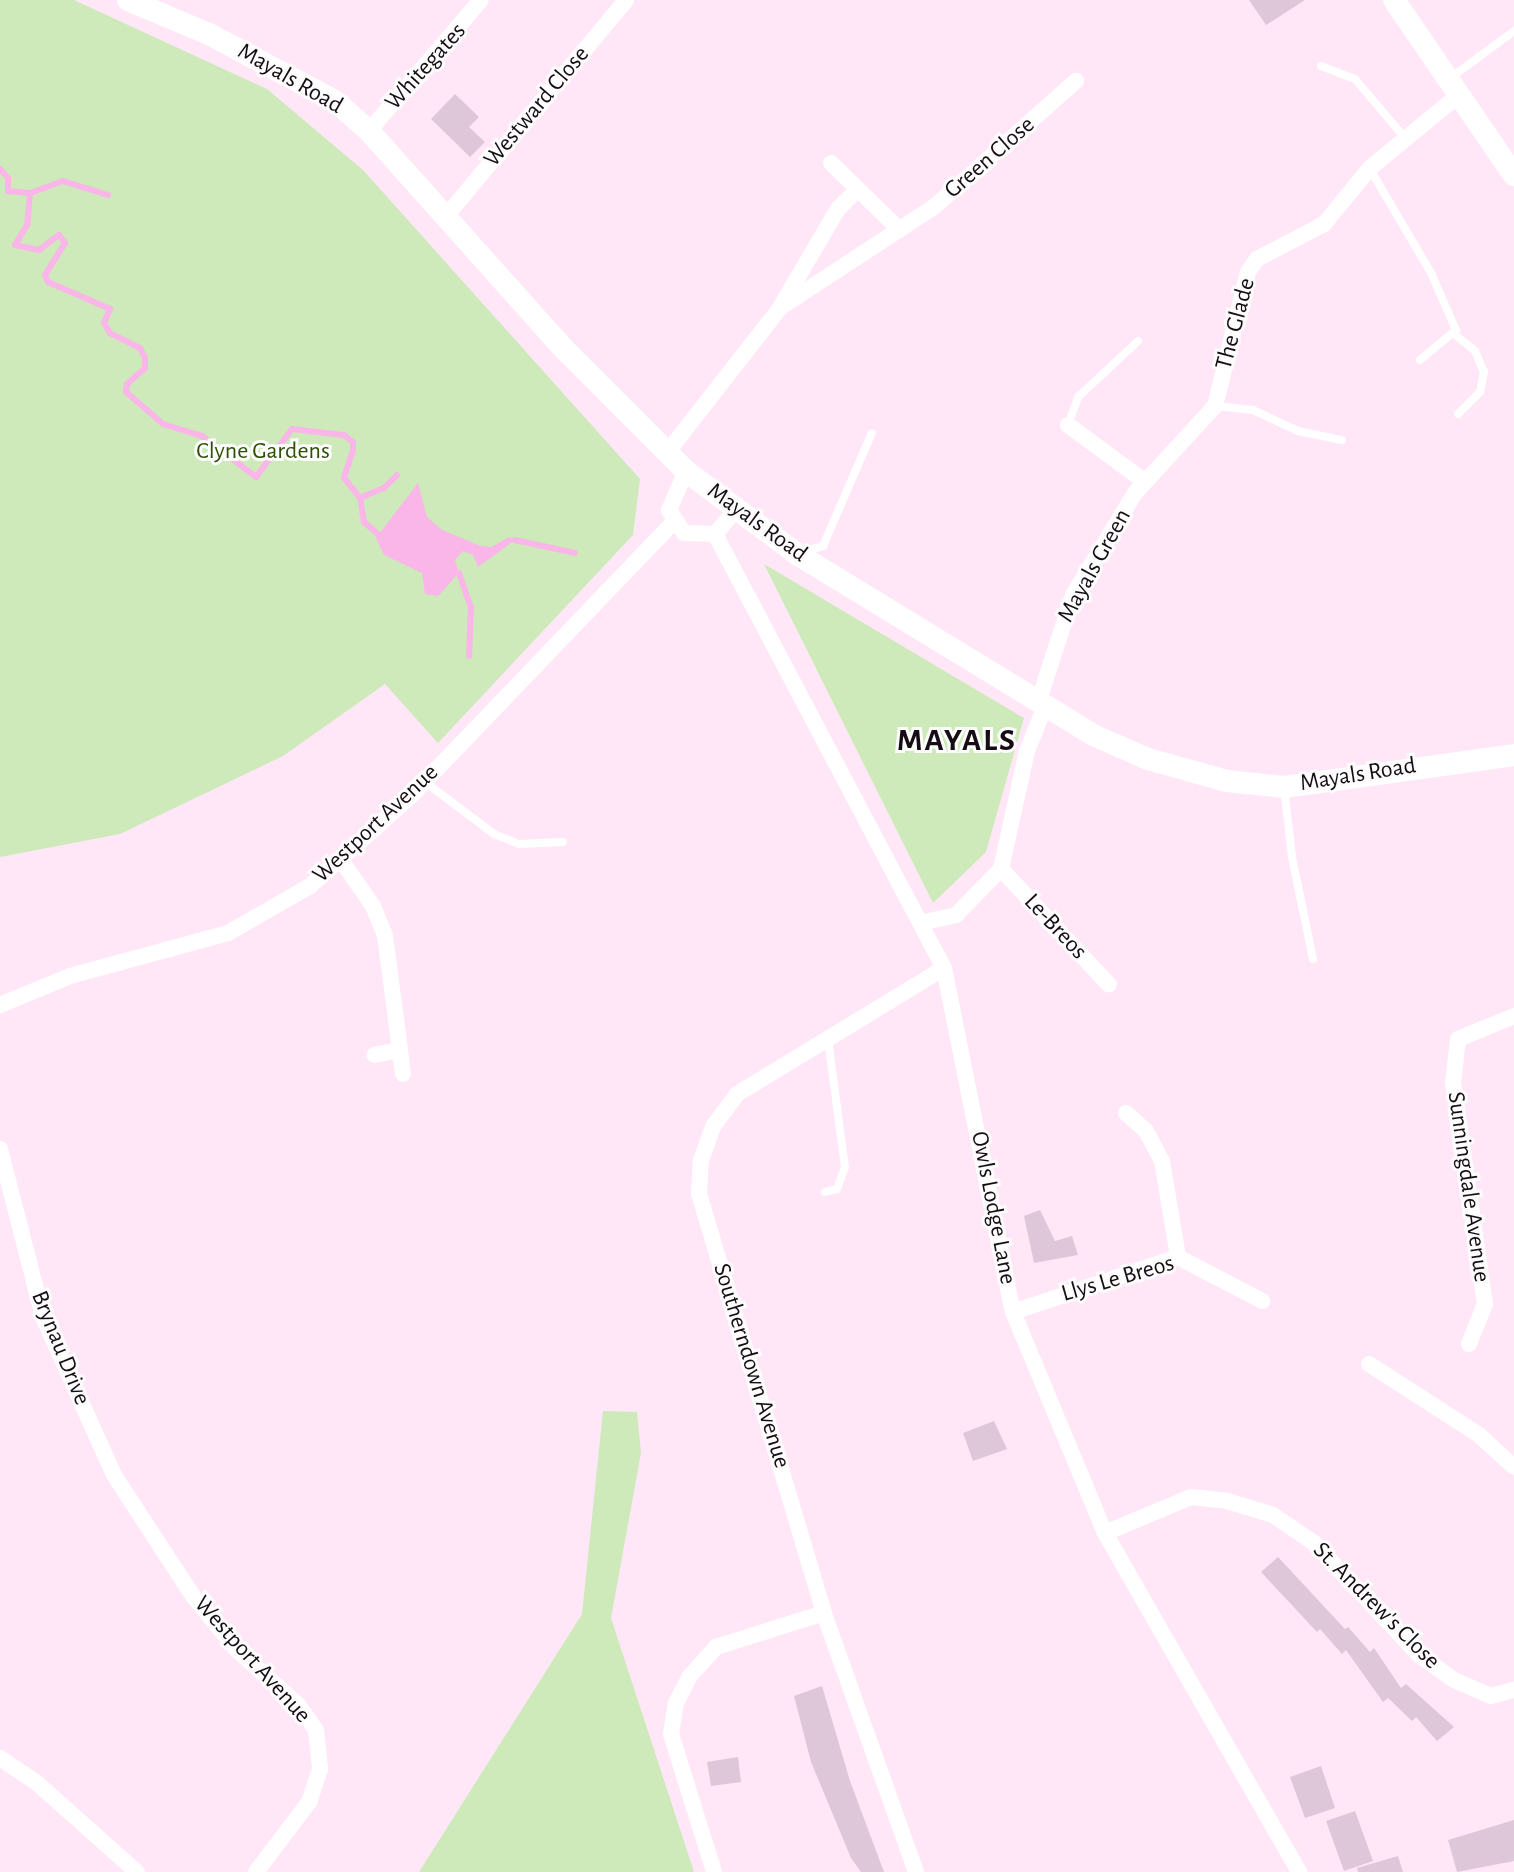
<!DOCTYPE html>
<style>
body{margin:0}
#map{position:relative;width:1514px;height:1872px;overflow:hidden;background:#ffe7f8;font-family:"Alegreya Sans",sans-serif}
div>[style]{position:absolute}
.green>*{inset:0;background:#cee9ba}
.water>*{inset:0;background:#fab6e9}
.stream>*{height:6px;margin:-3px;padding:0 3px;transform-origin:3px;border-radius:3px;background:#fab6e9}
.building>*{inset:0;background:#dec7d8}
.lane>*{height:8px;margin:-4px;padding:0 4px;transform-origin:4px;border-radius:4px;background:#fff}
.street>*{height:16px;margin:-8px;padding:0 8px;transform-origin:8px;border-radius:8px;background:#fff}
.secondary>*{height:22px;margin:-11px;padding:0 11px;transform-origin:11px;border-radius:11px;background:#fff}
span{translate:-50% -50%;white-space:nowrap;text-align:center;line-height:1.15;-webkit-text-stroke:6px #fcfcfc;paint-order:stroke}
.street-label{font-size:24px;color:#150d13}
.park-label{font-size:24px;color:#2e5006}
.district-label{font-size:32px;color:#150d13;font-weight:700;letter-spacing:2px}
</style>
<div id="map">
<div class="green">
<i style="clip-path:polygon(0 0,74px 0,267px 89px,363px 170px,640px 479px,633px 535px,438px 743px,385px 684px,283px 756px,120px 834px,0 857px)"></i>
<i style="clip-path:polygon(764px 564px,1024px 718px,986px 852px,933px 903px)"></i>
<i style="clip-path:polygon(603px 1411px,637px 1412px,641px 1453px,611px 1618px,694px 1872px,419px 1872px,582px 1614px)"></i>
</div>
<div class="water">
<i style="clip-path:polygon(418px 483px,427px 517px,442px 530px,481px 546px,491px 547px,509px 537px,515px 540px,478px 567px,473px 555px,463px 551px,455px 560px,459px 573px,438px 596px,425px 594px,422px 573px,384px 555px,376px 538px)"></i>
</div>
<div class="stream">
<i style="left:0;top:169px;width:12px;rotate:48deg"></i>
<i style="left:8px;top:178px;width:13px;rotate:90deg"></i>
<i style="left:8px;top:191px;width:22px;rotate:5deg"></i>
<i style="left:108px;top:195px;width:47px;rotate:-162.7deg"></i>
<i style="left:63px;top:181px;width:35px;rotate:160deg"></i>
<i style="left:30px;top:193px;width:32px;rotate:95deg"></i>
<i style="left:27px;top:225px;width:23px;rotate:121deg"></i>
<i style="left:15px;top:245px;width:25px;rotate:12deg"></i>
<i style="left:39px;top:250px;width:25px;rotate:-37deg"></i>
<i style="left:59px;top:235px;width:10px;rotate:53deg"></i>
<i style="left:65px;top:243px;width:38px;rotate:122deg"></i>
<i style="left:45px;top:275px;width:8px;rotate:67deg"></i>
<i style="left:48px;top:282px;width:68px;rotate:23.5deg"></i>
<i style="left:110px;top:309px;width:15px;rotate:113deg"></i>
<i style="left:104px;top:323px;width:12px;rotate:59deg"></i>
<i style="left:110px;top:333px;width:34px;rotate:27deg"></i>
<i style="left:140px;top:348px;width:11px;rotate:63deg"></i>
<i style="left:145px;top:358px;width:10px;rotate:90deg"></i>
<i style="left:145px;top:368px;width:24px;rotate:138deg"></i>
<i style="left:127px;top:384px;width:8px;rotate:97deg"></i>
<i style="left:126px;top:392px;width:49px;rotate:40.9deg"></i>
<i style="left:163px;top:424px;width:41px;rotate:17.1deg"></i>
<i style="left:202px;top:436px;width:68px;rotate:37.2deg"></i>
<i style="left:256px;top:477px;width:60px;rotate:-53.1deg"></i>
<i style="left:292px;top:429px;width:52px;rotate:6.6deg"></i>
<i style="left:344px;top:435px;width:11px;rotate:38deg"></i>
<i style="left:353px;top:442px;width:8px;rotate:90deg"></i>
<i style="left:353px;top:450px;width:29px;rotate:108deg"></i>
<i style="left:344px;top:478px;width:26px;rotate:51deg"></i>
<i style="left:379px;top:535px;width:20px;rotate:-139deg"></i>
<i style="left:364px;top:522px;width:24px;rotate:-99deg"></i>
<i style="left:360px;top:498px;width:26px;rotate:-23deg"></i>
<i style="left:384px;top:488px;width:18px;rotate:-45deg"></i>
<i style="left:515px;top:540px;width:61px;rotate:12.2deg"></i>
<i style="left:459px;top:573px;width:36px;rotate:71deg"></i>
<i style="left:471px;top:607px;width:49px;rotate:92.3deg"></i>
</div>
<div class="building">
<i style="clip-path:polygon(1249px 0,1305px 0,1266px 25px)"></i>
<i style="clip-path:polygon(455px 94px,479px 117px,469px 127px,485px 142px,470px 157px,431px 119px)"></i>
<i style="clip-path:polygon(1040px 1210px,1055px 1241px,1072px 1236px,1078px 1255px,1034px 1263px,1024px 1216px)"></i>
<i style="clip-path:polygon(994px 1421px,1007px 1449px,973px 1461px,963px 1433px)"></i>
<i style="clip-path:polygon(1278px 1557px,1345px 1629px,1348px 1627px,1370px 1652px,1374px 1648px,1401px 1688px,1406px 1684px,1454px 1727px,1437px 1741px,1416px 1717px,1412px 1721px,1388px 1698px,1383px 1702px,1346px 1650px,1342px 1654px,1320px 1629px,1317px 1632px,1261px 1572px)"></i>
<i style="clip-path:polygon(822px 1686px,850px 1781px,884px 1872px,861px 1872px,851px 1858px,811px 1762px,794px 1696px)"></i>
<i style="clip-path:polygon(738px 1757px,741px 1782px,711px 1786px,707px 1762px)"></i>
<i style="clip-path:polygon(1321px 1766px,1335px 1808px,1305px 1818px,1290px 1777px)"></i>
<i style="clip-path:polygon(1355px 1811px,1373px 1861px,1344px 1871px,1326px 1821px)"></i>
<i style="clip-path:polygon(1514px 1820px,1514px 1861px,1457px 1872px,1448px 1840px)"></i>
<i style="clip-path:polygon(1398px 1856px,1403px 1872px,1358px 1872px,1357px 1868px)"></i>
</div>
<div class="lane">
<i style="left:1321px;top:66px;width:36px;rotate:21deg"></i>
<i style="left:1355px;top:79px;width:77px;rotate:49.7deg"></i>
<i style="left:1449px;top:79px;width:81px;rotate:-36.4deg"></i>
<i style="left:1370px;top:169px;width:121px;rotate:59.6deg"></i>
<i style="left:1431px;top:273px;width:62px;rotate:66.3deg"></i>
<i style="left:1456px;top:330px;width:47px;rotate:140.2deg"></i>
<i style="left:1453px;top:333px;width:28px;rotate:39deg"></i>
<i style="left:1475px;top:351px;width:23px;rotate:67deg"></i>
<i style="left:1484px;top:372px;width:20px;rotate:101deg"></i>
<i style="left:1480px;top:392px;width:31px;rotate:135deg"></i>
<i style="left:1215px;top:406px;width:38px;rotate:6deg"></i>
<i style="left:1253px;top:410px;width:50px;rotate:25deg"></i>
<i style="left:1298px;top:431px;width:45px;rotate:11.6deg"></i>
<i style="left:1068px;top:425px;width:30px;rotate:-70deg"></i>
<i style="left:1078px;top:397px;width:82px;rotate:-43deg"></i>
<i style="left:801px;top:552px;width:23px;rotate:-15deg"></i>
<i style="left:823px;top:546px;width:123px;rotate:-66.6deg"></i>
<i style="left:425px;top:782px;width:86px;rotate:37deg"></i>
<i style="left:494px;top:834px;width:27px;rotate:22deg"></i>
<i style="left:519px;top:844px;width:44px;rotate:-2.6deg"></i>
<i style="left:1284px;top:787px;width:70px;rotate:83.5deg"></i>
<i style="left:1292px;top:857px;width:104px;rotate:78.4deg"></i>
<i style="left:825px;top:1192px;width:12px;rotate:-14deg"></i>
<i style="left:837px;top:1189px;width:23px;rotate:-70deg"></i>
<i style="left:845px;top:1167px;width:128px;rotate:-97.6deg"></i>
</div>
<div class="street">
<i style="left:369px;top:131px;width:172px;rotate:-49.5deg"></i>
<i style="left:831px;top:163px;width:96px;rotate:44.2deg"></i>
<i style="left:448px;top:214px;width:278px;rotate:-50.2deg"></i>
<i style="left:781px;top:306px;width:113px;rotate:-59.6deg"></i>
<i style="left:838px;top:209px;width:27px;rotate:-45deg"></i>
<i style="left:1068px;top:425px;width:94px;rotate:36.4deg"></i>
<i style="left:666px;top:454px;width:187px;rotate:-52deg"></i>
<i style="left:781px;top:307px;width:183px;rotate:-33.2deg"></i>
<i style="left:934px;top:207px;width:190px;rotate:-41.6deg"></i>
<i style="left:686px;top:471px;width:43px;rotate:113.6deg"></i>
<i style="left:669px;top:510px;width:27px;rotate:57deg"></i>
<i style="left:684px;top:533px;width:31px;rotate:2deg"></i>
<i style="left:715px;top:534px;width:30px;rotate:-49deg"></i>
<i style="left:715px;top:534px;width:491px;rotate:62.2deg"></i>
<i style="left:944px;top:968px;width:351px;rotate:78.7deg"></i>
<i style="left:1013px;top:1312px;width:239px;rotate:67.4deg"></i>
<i style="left:1105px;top:1533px;width:391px;rotate:60.2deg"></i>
<i style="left:1039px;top:700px;width:110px;rotate:-72.1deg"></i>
<i style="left:1073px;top:595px;width:119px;rotate:-58.7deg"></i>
<i style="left:1135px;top:493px;width:118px;rotate:-47.4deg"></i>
<i style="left:1215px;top:406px;width:138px;rotate:-76.2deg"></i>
<i style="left:1248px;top:272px;width:16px;rotate:-55deg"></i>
<i style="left:1257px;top:259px;width:76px;rotate:-27.6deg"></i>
<i style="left:1324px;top:224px;width:72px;rotate:-50.6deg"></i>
<i style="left:1370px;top:168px;width:115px;rotate:-39.4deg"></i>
<i style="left:341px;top:860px;width:56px;rotate:55.2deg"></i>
<i style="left:373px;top:906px;width:32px;rotate:68deg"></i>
<i style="left:385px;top:936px;width:115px;rotate:82.5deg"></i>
<i style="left:400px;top:1050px;width:26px;rotate:169deg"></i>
<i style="left:1001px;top:869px;width:158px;rotate:47deg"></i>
<i style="left:924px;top:922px;width:33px;rotate:-12deg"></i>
<i style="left:956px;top:915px;width:64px;rotate:-45.6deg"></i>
<i style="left:1001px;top:869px;width:121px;rotate:-77.6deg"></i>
<i style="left:1027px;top:751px;width:51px;rotate:-68deg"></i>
<i style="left:0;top:1005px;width:76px;rotate:-22.5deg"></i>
<i style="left:70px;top:976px;width:164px;rotate:-15.2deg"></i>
<i style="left:228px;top:933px;width:95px;rotate:-29.8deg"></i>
<i style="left:310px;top:886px;width:134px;rotate:-41.7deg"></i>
<i style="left:410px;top:797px;width:381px;rotate:-46.2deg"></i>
<i style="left:400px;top:1050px;width:24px;rotate:83deg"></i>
<i style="left:1126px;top:1113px;width:27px;rotate:42deg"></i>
<i style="left:1146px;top:1131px;width:34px;rotate:62deg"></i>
<i style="left:1162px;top:1161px;width:97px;rotate:80.5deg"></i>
<i style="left:0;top:1149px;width:173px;rotate:75.6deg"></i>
<i style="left:43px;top:1317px;width:173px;rotate:65.8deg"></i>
<i style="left:114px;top:1475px;width:145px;rotate:56.9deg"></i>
<i style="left:193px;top:1596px;width:68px;rotate:50.9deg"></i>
<i style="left:236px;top:1649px;width:85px;rotate:42.1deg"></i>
<i style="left:299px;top:1706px;width:29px;rotate:55deg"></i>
<i style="left:316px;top:1730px;width:39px;rotate:84deg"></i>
<i style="left:320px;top:1769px;width:35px;rotate:108deg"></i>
<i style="left:309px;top:1802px;width:88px;rotate:127.1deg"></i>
<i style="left:1013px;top:1312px;width:174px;rotate:-18.4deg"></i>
<i style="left:1178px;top:1257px;width:95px;rotate:27.6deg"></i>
<i style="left:1469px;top:1344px;width:43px;rotate:-68.2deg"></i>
<i style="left:1485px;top:1304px;width:223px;rotate:-98.2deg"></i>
<i style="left:1453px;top:1083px;width:44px;rotate:-83.5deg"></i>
<i style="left:1458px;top:1039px;width:61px;rotate:-22.3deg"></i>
<i style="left:1369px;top:1364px;width:131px;rotate:32.8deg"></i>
<i style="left:1479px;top:1435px;width:47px;rotate:42.4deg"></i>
<i style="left:1105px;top:1533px;width:93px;rotate:-22.7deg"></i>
<i style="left:1191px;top:1497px;width:36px;rotate:6deg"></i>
<i style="left:1227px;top:1501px;width:48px;rotate:16.9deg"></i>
<i style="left:1273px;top:1515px;width:50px;rotate:34.3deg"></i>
<i style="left:1314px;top:1543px;width:154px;rotate:46.8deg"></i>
<i style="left:1419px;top:1655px;width:43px;rotate:35.5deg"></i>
<i style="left:1454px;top:1680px;width:40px;rotate:23.4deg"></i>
<i style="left:1491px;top:1696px;width:24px;rotate:-15deg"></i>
<i style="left:0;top:1758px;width:45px;rotate:34deg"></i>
<i style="left:37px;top:1783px;width:134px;rotate:41.7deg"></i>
<i style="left:714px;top:1872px;width:145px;rotate:-107.3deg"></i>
<i style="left:671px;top:1734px;width:31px;rotate:-81deg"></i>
<i style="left:676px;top:1703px;width:30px;rotate:-63deg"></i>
<i style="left:690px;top:1676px;width:39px;rotate:-48deg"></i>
<i style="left:716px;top:1647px;width:113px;rotate:-17.5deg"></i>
<i style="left:916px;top:1872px;width:275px;rotate:-109.6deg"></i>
<i style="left:824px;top:1613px;width:437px;rotate:-106.6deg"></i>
<i style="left:699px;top:1194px;width:34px;rotate:-87deg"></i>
<i style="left:701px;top:1160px;width:37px;rotate:-70deg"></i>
<i style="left:714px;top:1125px;width:39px;rotate:-53deg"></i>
<i style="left:737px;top:1094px;width:242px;rotate:-31.3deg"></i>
</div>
<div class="secondary">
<i style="left:128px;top:0;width:88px;rotate:22.8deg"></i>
<i style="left:209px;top:34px;width:143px;rotate:28deg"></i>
<i style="left:335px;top:101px;width:45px;rotate:41.4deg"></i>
<i style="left:369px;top:131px;width:294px;rotate:48.2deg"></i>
<i style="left:565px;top:350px;width:171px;rotate:45deg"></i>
<i style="left:686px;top:471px;width:139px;rotate:36.8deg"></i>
<i style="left:797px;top:554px;width:347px;rotate:31.4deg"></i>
<i style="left:1093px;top:735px;width:60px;rotate:23.6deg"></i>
<i style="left:1148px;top:759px;width:82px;rotate:15.6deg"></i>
<i style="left:1227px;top:781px;width:57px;rotate:6deg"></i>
<i style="left:1284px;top:787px;width:232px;rotate:-7.9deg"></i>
<i style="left:1394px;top:0;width:212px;rotate:55.6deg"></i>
</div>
<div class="street-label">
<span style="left:426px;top:67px;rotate:-48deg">Whitegates</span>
<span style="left:290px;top:79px;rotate:30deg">Mayals Road</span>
<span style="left:537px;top:107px;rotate:-50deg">Westward Close</span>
<span style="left:990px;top:158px;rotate:-41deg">Green Close</span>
<span style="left:1236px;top:324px;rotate:-75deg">The Glade</span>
<span style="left:757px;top:523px;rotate:36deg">Mayals Road</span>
<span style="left:1095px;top:566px;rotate:-61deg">Mayals Green</span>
<span style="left:1358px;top:775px;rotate:-9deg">Mayals Road</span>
<span style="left:376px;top:824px;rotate:-43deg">Westport Avenue</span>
<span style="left:1055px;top:927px;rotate:47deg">Le-Breos</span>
<span style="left:1468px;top:1187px;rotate:82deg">Sunningdale Avenue</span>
<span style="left:993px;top:1208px;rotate:79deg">Owls Lodge Lane</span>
<span style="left:1118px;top:1279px;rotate:-16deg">Llys Le Breos</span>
<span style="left:60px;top:1348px;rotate:68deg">Brynau Drive</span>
<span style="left:751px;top:1366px;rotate:73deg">Southerndown Avenue</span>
<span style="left:1376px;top:1606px;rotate:45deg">St. Andrew's Close</span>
<span style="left:252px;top:1660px;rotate:48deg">Westport Avenue</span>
</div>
<div class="park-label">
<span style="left:263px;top:452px">Clyne Gardens</span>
</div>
<div class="district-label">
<span style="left:957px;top:740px">MAYALS</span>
</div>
</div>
